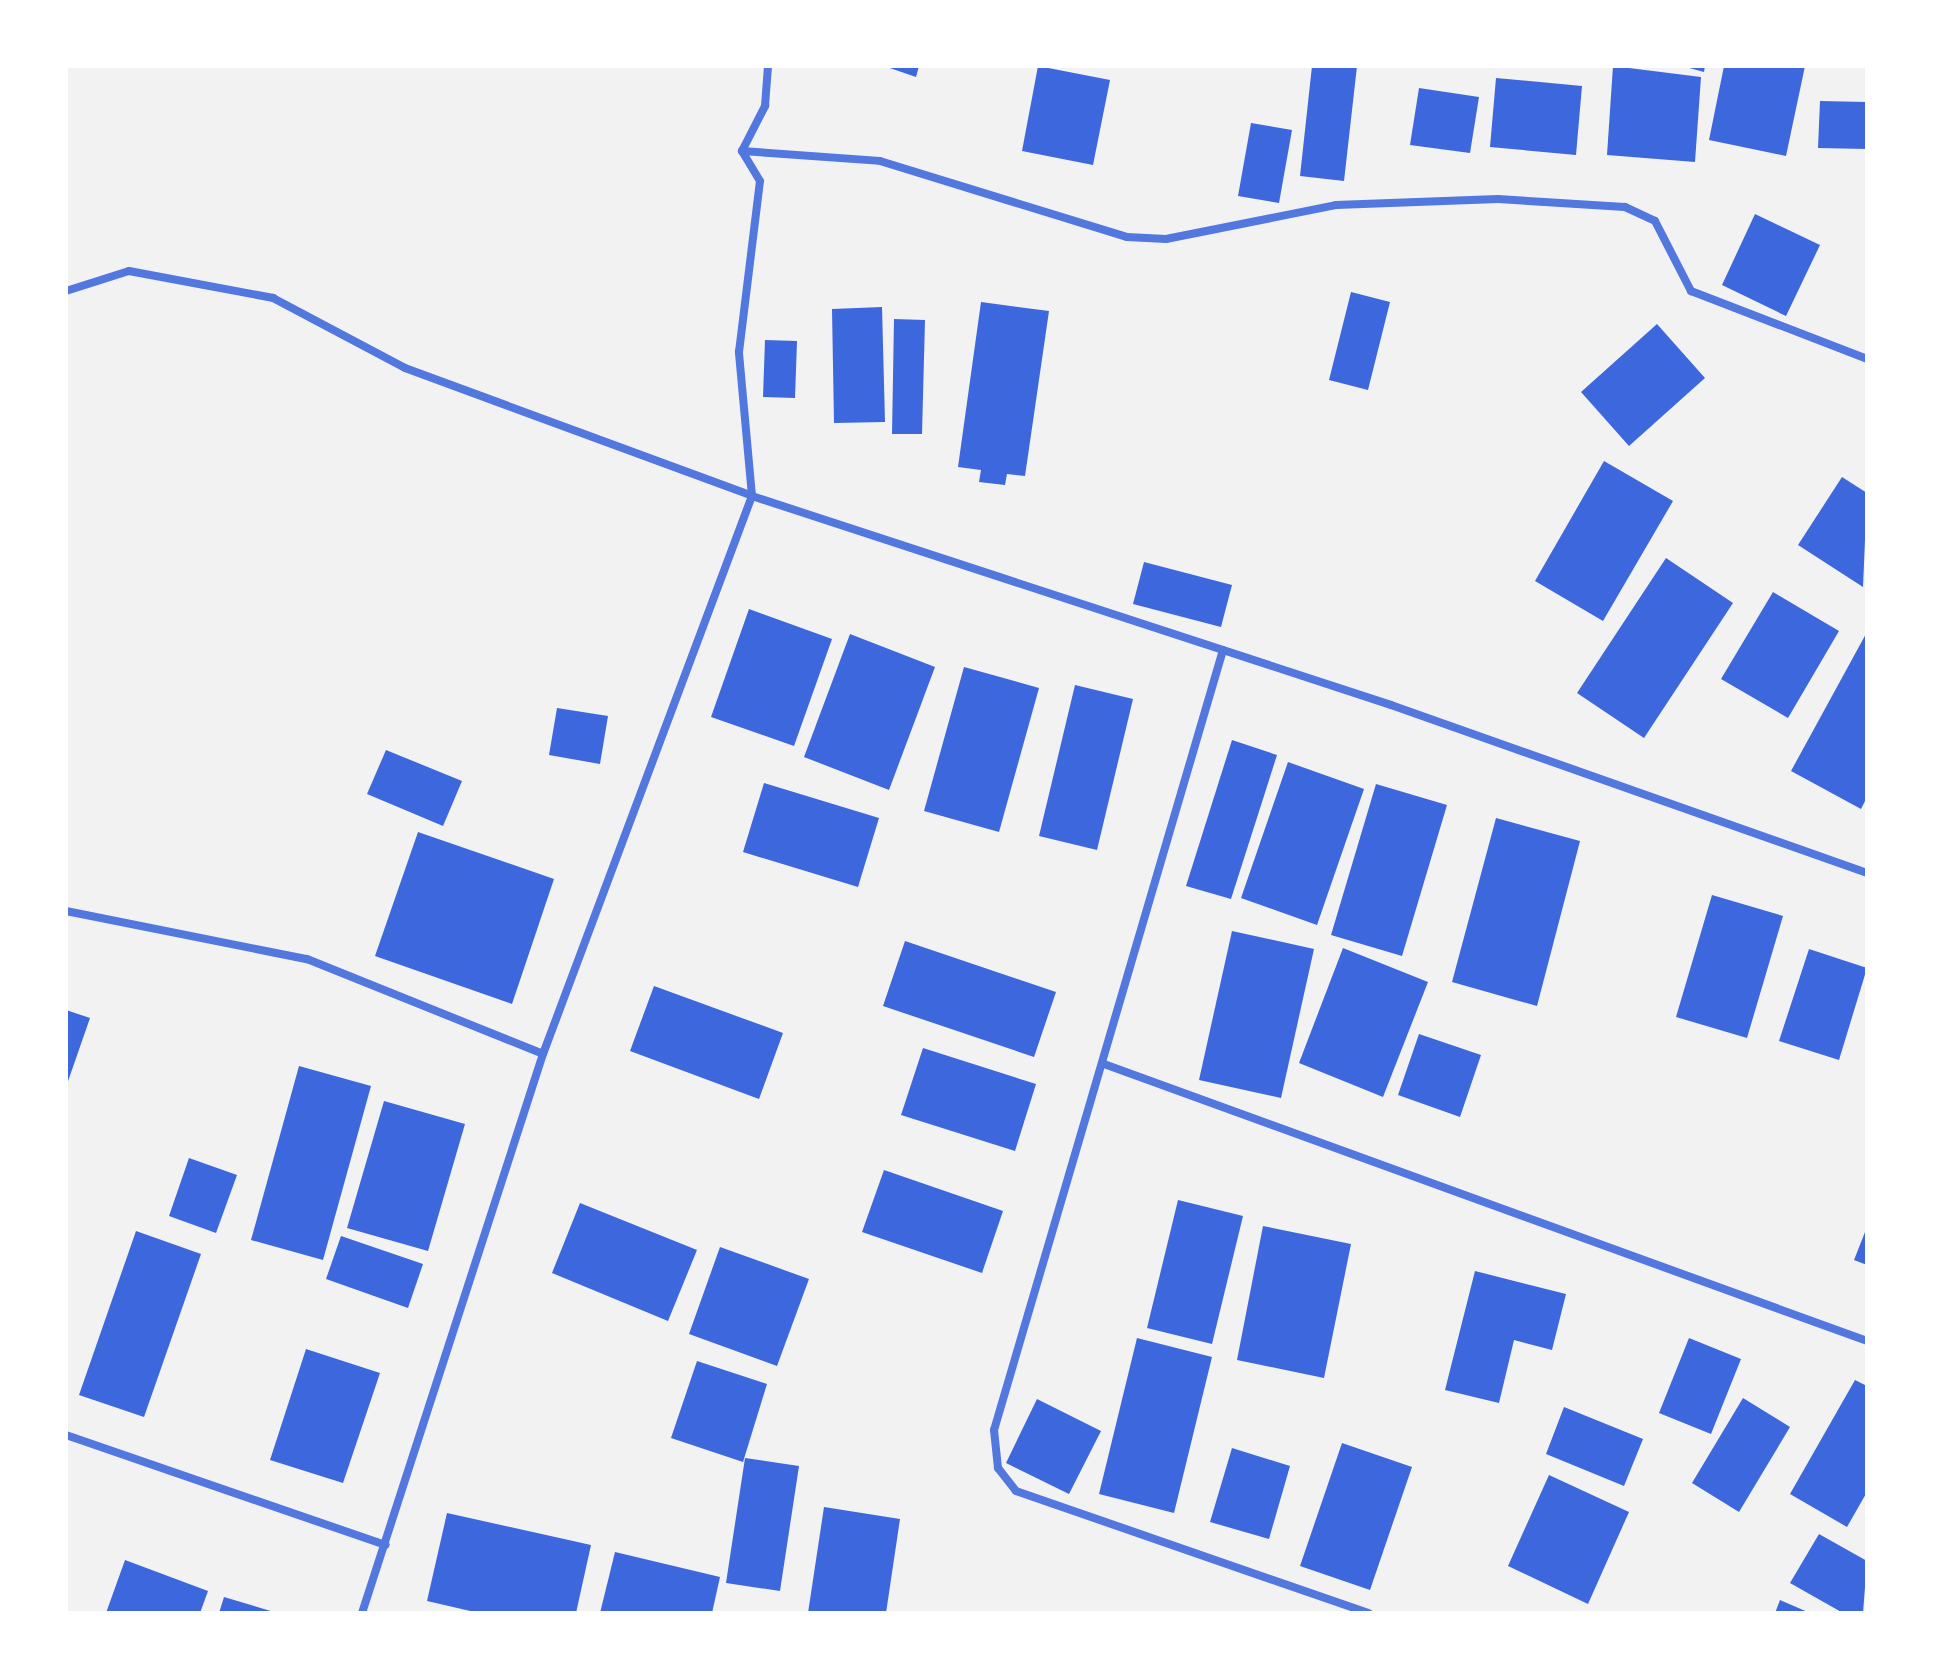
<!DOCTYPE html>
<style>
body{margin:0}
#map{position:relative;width:1933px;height:1679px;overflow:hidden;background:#f2f2f2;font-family:Lora,serif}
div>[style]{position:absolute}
.building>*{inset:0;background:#3d67dc}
.minor>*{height:8px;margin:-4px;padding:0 4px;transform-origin:4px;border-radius:4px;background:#5277de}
span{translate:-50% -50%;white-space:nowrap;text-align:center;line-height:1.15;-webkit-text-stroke:6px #fff;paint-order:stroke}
.frame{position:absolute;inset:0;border:68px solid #fff;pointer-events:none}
</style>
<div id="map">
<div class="building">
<i style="clip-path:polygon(884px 66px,919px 66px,916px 77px)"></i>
<i style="clip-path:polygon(1038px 66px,1110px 80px,1093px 165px,1022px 151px)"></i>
<i style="clip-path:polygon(1312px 66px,1357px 66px,1344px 181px,1300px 176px)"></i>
<i style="clip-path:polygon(1613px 66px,1701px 77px,1695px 162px,1607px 155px)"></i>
<i style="clip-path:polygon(1682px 66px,1705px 66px,1704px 72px)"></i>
<i style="clip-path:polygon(1724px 66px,1805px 66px,1786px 156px,1709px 140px)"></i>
<i style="clip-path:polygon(1496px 78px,1582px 86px,1576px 155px,1490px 147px)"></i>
<i style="clip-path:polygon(1419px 88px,1479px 97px,1470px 153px,1410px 145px)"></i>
<i style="clip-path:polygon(1820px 101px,1867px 102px,1867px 149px,1818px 148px)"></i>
<i style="clip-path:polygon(1251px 123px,1292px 130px,1279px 203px,1238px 196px)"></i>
<i style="clip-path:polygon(1755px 214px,1820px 245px,1786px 316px,1722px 285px)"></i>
<i style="clip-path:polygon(1351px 292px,1390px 302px,1368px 390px,1329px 380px)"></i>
<i style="clip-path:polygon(981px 302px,1049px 311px,1025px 476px,1007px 474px,1005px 485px,979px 482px,981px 470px,958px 467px)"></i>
<i style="clip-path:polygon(882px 307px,885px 422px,834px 423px,832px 309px)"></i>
<i style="clip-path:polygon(894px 319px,925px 320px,922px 434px,892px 434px)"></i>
<i style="clip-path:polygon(1657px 324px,1705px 378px,1629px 446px,1581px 392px)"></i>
<i style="clip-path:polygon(765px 340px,797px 341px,795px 398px,763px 397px)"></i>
<i style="clip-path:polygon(1604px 461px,1673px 501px,1603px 621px,1535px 581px)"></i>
<i style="clip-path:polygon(1842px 477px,1867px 493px,1863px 587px,1798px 545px)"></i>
<i style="clip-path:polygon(1666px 558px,1733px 603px,1644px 738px,1577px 693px)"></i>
<i style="clip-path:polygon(1144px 562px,1232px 585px,1221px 627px,1133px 604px)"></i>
<i style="clip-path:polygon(1773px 592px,1839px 631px,1788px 718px,1721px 679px)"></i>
<i style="clip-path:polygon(749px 609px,832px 639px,794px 746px,711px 717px)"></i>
<i style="clip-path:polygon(1867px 632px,1867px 797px,1861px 809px,1791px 771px)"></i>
<i style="clip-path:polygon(850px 634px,935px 667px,889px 790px,804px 757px)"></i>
<i style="clip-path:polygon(964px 667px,1039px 688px,999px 832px,924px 811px)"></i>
<i style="clip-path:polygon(1075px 685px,1133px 699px,1097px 850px,1039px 836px)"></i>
<i style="clip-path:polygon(557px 708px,608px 716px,600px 764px,549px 755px)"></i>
<i style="clip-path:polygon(1232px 740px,1277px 755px,1231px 899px,1186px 886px)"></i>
<i style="clip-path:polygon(386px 750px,462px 781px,443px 826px,367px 794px)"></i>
<i style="clip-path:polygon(1288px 762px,1364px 789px,1317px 925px,1241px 898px)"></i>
<i style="clip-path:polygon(764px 783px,879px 818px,858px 887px,743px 852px)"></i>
<i style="clip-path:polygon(1376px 784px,1447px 805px,1402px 956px,1331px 935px)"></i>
<i style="clip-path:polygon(1496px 818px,1580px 841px,1537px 1006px,1452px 982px)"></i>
<i style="clip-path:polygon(418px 832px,554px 879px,512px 1004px,375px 956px)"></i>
<i style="clip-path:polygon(1712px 895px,1783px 916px,1747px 1038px,1676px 1017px)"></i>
<i style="clip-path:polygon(1232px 931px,1314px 949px,1281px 1098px,1199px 1080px)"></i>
<i style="clip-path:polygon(905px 941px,1056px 992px,1034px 1057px,883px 1006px)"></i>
<i style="clip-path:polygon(1343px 948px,1428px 982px,1383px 1097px,1299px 1063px)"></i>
<i style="clip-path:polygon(1809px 949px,1867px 968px,1839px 1060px,1779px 1041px)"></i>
<i style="clip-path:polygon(654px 986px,783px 1033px,759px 1099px,630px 1051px)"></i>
<i style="clip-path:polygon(66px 1010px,90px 1018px,66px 1087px)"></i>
<i style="clip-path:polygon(1419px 1034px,1481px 1055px,1460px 1117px,1398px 1095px)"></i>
<i style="clip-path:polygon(923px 1048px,1036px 1084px,1015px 1151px,901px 1115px)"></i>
<i style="clip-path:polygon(299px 1066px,371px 1086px,323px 1260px,251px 1240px)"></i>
<i style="clip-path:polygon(384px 1101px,465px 1124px,428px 1251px,347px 1228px)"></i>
<i style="clip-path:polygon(189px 1158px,237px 1175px,216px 1233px,169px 1216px)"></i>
<i style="clip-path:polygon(884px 1170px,1003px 1211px,982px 1273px,862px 1232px)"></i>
<i style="clip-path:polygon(1178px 1200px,1243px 1216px,1212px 1344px,1147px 1328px)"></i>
<i style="clip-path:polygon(580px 1203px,697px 1250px,668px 1321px,552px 1273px)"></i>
<i style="clip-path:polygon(1263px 1226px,1351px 1244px,1324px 1378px,1237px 1360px)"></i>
<i style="clip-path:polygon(1867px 1227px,1867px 1265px,1854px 1260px)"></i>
<i style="clip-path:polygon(136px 1231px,201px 1254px,144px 1417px,79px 1395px)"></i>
<i style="clip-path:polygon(341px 1236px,423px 1264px,408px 1308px,326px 1279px)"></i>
<i style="clip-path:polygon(720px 1247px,809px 1279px,777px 1366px,689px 1334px)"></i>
<i style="clip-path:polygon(1475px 1271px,1566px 1294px,1552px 1350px,1514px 1340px,1499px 1403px,1445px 1390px)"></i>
<i style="clip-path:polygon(1137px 1338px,1212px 1357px,1174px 1513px,1099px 1494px)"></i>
<i style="clip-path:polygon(1689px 1338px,1741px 1359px,1711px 1434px,1659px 1413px)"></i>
<i style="clip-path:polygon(306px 1349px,380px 1373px,343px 1483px,270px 1460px)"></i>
<i style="clip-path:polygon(697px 1361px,767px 1384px,743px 1462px,671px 1438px)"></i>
<i style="clip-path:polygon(1855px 1380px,1867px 1386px,1867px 1492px,1847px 1527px,1790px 1494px)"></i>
<i style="clip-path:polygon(1743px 1398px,1790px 1427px,1739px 1512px,1692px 1483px)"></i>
<i style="clip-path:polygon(1037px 1399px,1101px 1431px,1069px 1494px,1006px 1463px)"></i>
<i style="clip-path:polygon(1564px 1407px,1643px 1439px,1624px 1486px,1546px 1454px)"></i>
<i style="clip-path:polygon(1342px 1443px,1412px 1467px,1370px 1590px,1300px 1566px)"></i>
<i style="clip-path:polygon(1232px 1448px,1290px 1466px,1269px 1539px,1210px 1522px)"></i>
<i style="clip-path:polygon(745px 1458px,799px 1466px,780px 1591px,726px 1583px)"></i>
<i style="clip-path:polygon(1549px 1475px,1629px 1512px,1588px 1604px,1508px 1566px)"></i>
<i style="clip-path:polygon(824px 1507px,900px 1519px,886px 1613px,808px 1613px)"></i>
<i style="clip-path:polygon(447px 1513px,591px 1545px,576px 1613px,479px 1613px,427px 1601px)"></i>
<i style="clip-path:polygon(1819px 1534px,1867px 1561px,1863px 1613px,1843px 1613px,1790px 1583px)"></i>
<i style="clip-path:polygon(615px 1552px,720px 1577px,712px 1613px,600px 1613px)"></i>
<i style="clip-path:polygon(125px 1560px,208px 1591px,200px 1613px,106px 1613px)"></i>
<i style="clip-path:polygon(224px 1597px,274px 1612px,274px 1613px,219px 1613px)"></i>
<i style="clip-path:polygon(1780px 1600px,1810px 1613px,1775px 1613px)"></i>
</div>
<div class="minor">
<i style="left:742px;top:151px;width:138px;rotate:4.1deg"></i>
<i style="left:880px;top:161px;width:258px;rotate:17.1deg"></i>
<i style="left:1127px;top:237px;width:39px;rotate:3deg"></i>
<i style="left:1166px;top:239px;width:173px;rotate:-11.3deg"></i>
<i style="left:1336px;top:205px;width:162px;rotate:-2.1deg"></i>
<i style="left:1498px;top:199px;width:127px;rotate:3.6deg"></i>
<i style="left:1625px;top:207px;width:33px;rotate:25deg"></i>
<i style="left:1655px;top:221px;width:79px;rotate:62.8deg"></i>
<i style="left:1691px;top:291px;width:189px;rotate:21.1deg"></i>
<i style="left:66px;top:291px;width:66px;rotate:-17.6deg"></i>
<i style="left:129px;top:271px;width:147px;rotate:10.6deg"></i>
<i style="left:273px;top:298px;width:149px;rotate:27.9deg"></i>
<i style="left:405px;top:368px;width:370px;rotate:20.2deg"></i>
<i style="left:752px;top:496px;width:672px;rotate:18.11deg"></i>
<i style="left:1391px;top:705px;width:505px;rotate:19.44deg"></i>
<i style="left:1223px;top:650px;width:813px;rotate:106.36deg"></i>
<i style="left:994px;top:1430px;width:38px;rotate:84deg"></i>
<i style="left:998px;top:1468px;width:29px;rotate:52deg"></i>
<i style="left:1016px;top:1491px;width:373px;rotate:19.1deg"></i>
<i style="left:66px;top:911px;width:246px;rotate:11.3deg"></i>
<i style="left:307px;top:959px;width:254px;rotate:21.9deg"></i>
<i style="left:1104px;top:1064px;width:812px;rotate:19.95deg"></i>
<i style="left:66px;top:1435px;width:338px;rotate:19deg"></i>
<i style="left:362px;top:1613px;width:588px;rotate:-72.06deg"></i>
<i style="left:543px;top:1054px;width:596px;rotate:-69.47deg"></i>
<i style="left:752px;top:496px;width:145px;rotate:-95.2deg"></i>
<i style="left:739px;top:352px;width:172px;rotate:-83deg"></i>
<i style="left:760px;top:181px;width:35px;rotate:-121deg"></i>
<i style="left:742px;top:151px;width:51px;rotate:-62.9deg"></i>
<i style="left:765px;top:106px;width:40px;rotate:-85.7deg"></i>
</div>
<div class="frame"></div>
</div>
